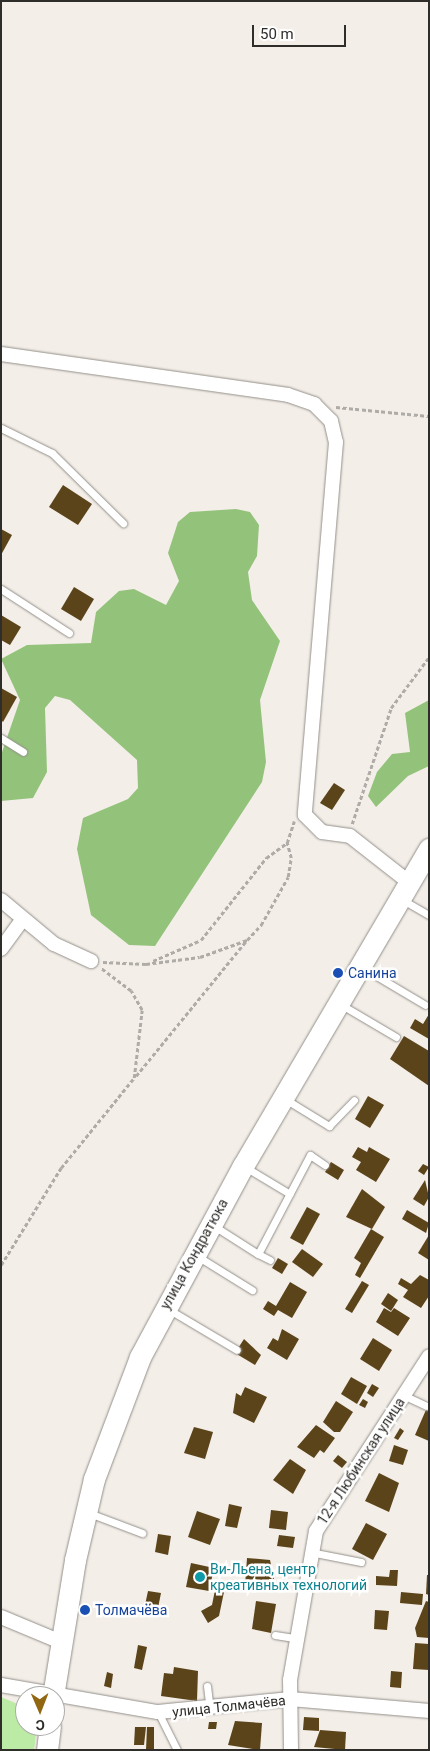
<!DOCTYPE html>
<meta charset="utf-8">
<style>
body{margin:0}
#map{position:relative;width:430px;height:1751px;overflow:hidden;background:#f3eee8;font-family:Roboto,sans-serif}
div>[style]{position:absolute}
.green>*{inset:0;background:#bbeba4}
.forest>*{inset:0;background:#93c37b}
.building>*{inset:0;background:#5c441a}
.path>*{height:2.5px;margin-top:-1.25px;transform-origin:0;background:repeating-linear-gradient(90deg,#afaba6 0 4px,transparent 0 6.5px)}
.roads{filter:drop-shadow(0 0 1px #938f89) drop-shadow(0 0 1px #938f89)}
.service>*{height:7px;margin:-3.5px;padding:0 3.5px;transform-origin:3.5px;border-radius:3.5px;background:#fff}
.minor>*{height:14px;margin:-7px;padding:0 7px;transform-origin:7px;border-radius:7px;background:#fff}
.primary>*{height:21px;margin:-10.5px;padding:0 10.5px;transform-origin:10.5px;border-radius:10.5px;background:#fff}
.dots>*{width:14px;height:14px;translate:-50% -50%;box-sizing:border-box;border:2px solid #fff;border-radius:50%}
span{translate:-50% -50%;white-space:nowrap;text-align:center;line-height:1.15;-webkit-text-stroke:5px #fff;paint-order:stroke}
.transit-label{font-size:14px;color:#164399}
.left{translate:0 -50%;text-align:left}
.street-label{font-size:14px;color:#2f2d2a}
.culture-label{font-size:14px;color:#0d838f}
.frame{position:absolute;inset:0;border:2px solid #2f2d2a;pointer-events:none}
.north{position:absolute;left:15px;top:1686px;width:50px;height:50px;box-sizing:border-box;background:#fff;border:1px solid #acabaa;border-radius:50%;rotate:179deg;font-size:14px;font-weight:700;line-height:20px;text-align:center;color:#2f2d2a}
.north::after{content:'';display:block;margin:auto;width:18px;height:22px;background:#916811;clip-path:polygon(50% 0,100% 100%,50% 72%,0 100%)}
.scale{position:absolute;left:252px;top:25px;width:94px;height:22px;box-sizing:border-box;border:2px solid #2f2d2a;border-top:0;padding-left:6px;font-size:15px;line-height:18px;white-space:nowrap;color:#2f2d2a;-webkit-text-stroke:4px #fff;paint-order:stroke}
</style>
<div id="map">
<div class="green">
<i style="clip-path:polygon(1px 1697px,25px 1707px,25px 1726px,37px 1726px,34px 1750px,1px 1750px)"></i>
</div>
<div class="forest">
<i style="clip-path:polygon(236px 509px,250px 512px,259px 525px,257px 556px,248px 572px,252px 600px,280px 641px,260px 700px,266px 762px,262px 782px,155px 946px,129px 945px,91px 915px,77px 849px,83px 818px,128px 799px,138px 788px,137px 760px,70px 700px,55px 696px,45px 708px,47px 772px,33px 798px,1px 801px,1px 755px,20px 700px,1px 659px,27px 645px,91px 643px,96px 612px,119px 591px,134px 589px,166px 605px,179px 581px,168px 553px,178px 522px,190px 512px)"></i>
<i style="clip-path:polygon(429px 700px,429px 766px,408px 776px,376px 807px,368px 796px,377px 772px,392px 754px,410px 752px,405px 713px)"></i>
</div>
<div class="building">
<i style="clip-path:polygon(63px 485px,92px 504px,78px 525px,49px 507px)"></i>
<i style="clip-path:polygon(1px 529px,12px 535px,1px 555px)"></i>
<i style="clip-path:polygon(74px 587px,94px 599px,81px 621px,61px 609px)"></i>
<i style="clip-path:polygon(1px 615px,21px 627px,10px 645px,1px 640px)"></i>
<i style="clip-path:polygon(1px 688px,17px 697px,3px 722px,1px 720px)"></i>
<i style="clip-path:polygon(334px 783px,345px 790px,332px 810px,320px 803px)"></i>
<i style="clip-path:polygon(429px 1014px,429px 1039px,410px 1028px,415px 1019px,423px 1024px)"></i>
<i style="clip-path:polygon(404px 1036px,429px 1051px,429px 1086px,390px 1059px)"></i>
<i style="clip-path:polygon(368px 1096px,384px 1105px,370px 1128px,355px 1119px)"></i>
<i style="clip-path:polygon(358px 1147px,367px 1152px,369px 1147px,390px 1159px,376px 1182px,356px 1170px,361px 1162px,352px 1157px)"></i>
<i style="clip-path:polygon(331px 1162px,344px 1170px,338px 1180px,325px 1172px)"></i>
<i style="clip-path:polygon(423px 1164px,429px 1167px,424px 1175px,418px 1171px)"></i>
<i style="clip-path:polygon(425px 1180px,429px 1197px,424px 1206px,413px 1199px)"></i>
<i style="clip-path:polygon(362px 1189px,385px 1207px,372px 1229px,346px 1217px)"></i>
<i style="clip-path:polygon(307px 1207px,320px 1214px,303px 1245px,290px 1238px)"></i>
<i style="clip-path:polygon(407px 1210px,429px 1223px,426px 1233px,402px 1219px)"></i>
<i style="clip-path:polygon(371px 1229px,384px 1237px,360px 1278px,355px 1275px,361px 1263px,354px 1258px)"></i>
<i style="clip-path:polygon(429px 1235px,429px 1260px,418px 1253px)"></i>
<i style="clip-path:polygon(302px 1249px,323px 1264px,313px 1277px,292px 1262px)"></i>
<i style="clip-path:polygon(278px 1258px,288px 1264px,282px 1274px,272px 1268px)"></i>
<i style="clip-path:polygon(420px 1275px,429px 1280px,429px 1296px,421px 1308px,403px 1297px,408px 1290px,398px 1284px,401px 1278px,411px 1284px)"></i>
<i style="clip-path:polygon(362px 1281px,369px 1285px,352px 1313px,345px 1309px)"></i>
<i style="clip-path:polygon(290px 1282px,307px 1292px,292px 1318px,278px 1310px,274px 1316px,263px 1309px,268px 1301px,276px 1306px)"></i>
<i style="clip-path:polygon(388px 1293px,398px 1300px,391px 1311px,381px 1304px)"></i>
<i style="clip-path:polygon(384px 1308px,391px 1312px,394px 1308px,410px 1318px,398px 1336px,376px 1322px)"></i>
<i style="clip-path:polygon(282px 1329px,299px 1339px,287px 1360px,267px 1348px,273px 1338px,278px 1341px)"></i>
<i style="clip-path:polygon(373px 1338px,392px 1350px,379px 1371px,360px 1359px)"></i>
<i style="clip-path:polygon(244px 1339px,261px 1355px,255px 1365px,235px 1353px)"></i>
<i style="clip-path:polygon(351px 1377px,367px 1386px,357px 1404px,341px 1394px)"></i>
<i style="clip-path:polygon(372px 1384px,379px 1388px,373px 1397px,367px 1393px)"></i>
<i style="clip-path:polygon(245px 1387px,267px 1397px,254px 1423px,233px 1413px,236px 1393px,241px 1396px)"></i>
<i style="clip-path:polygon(363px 1399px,368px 1402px,365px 1408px,359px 1405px)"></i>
<i style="clip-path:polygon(336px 1401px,353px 1412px,340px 1432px,334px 1432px,323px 1422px)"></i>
<i style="clip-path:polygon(429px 1403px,429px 1441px,415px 1435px)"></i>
<i style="clip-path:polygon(316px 1425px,335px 1438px,324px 1453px,320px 1450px,314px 1458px,297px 1447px)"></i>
<i style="clip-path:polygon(194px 1427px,213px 1432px,205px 1459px,184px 1453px)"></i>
<i style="clip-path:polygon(400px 1428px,404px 1431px,398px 1440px,394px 1438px)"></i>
<i style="clip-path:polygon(394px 1445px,408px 1450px,403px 1465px,389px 1461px)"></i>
<i style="clip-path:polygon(338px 1455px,347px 1462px,342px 1468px,333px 1461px)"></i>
<i style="clip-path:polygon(290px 1459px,306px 1470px,293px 1494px,273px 1480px)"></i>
<i style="clip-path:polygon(379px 1473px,399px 1483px,389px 1512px,365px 1501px)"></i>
<i style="clip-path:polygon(229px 1504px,242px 1507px,237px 1528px,225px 1526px)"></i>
<i style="clip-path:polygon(271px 1510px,288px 1512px,286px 1530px,269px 1528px)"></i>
<i style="clip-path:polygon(197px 1511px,220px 1519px,210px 1545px,188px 1537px)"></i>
<i style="clip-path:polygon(366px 1523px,387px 1534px,373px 1560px,352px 1549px)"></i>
<i style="clip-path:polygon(158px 1534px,171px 1536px,168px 1555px,155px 1552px)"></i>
<i style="clip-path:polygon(279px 1535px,295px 1537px,293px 1548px,277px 1546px)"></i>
<i style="clip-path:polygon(247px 1558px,270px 1560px,274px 1579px,269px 1579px,268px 1587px,245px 1586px)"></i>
<i style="clip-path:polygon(191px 1563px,214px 1568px,209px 1591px,186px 1587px)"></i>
<i style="clip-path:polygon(390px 1570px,398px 1570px,397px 1586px,376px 1585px,376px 1576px,389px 1577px)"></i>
<i style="clip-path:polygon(427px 1575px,429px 1575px,429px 1595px,426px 1594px)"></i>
<i style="clip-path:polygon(215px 1590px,224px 1592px,219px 1616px,208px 1623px,201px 1611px,212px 1605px)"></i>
<i style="clip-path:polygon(148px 1591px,161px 1593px,158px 1608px,145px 1605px)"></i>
<i style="clip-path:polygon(401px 1592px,423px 1594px,422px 1605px,400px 1603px)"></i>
<i style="clip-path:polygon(256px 1601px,276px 1604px,271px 1633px,252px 1629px)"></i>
<i style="clip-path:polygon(426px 1601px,429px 1602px,429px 1638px,417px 1637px,415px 1628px)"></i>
<i style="clip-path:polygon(375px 1610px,389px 1611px,387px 1630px,374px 1629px)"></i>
<i style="clip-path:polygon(415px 1643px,429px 1644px,429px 1670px,413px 1669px)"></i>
<i style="clip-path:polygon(138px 1645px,147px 1647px,142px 1670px,134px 1668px)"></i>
<i style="clip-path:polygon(174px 1667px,198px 1671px,197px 1701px,161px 1696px,164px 1673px,173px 1674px)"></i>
<i style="clip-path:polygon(391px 1671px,402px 1672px,401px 1688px,390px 1687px)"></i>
<i style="clip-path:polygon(107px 1672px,113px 1674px,111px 1688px,104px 1686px)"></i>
<i style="clip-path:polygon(304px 1717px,319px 1718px,319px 1731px,303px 1730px)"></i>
<i style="clip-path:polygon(235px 1721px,262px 1723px,260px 1750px,228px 1745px)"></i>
<i style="clip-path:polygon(209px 1722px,217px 1722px,216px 1729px,208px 1729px)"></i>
<i style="clip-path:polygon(135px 1727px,146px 1727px,144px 1745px,134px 1745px)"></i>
<i style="clip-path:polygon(147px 1727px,154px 1727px,154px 1750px,146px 1750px)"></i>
<i style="clip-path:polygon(320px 1730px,346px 1732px,345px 1750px,314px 1747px)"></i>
</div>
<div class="path">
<i style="left:336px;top:407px;width:93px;rotate:5.5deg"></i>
<i style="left:352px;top:824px;width:122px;rotate:-71.4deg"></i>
<i style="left:391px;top:708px;width:64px;rotate:-53.3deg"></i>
<i style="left:153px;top:961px;width:52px;rotate:-23.6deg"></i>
<i style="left:201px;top:940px;width:105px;rotate:-51.6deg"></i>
<i style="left:266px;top:858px;width:26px;rotate:-36deg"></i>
<i style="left:103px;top:962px;width:43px;rotate:2.7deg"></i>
<i style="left:146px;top:964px;width:54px;rotate:-7.4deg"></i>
<i style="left:200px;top:957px;width:50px;rotate:-19.9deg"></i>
<i style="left:247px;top:940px;width:21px;rotate:-47deg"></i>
<i style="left:261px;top:925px;width:55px;rotate:-60.6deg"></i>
<i style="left:288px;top:877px;width:19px;rotate:-81deg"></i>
<i style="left:291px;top:858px;width:16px;rotate:-105deg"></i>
<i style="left:287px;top:843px;width:23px;rotate:-72deg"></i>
<i style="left:136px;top:1076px;width:174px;rotate:-50.8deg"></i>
<i style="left:1px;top:1265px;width:114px;rotate:-58.3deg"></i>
<i style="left:61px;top:1168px;width:116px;rotate:-51deg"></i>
<i style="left:134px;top:1078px;width:68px;rotate:-83.3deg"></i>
<i style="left:142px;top:1010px;width:22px;rotate:-120deg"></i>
<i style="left:131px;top:991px;width:39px;rotate:-143deg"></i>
</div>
<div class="roads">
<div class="service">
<i style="left:1px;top:428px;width:57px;rotate:26.1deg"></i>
<i style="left:52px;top:453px;width:100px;rotate:44.6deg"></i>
<i style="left:1px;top:589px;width:81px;rotate:32.9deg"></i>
<i style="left:1px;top:738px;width:26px;rotate:32deg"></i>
<i style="left:401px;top:899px;width:32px;rotate:30deg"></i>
<i style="left:363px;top:968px;width:72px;rotate:30.8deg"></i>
<i style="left:340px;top:1004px;width:65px;rotate:30.5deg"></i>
<i style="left:285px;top:1099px;width:52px;rotate:31.5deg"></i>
<i style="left:329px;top:1126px;width:36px;rotate:-46deg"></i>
<i style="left:245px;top:1167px;width:52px;rotate:31deg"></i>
<i style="left:214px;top:1226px;width:52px;rotate:32.5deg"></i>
<i style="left:197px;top:1256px;width:65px;rotate:31.7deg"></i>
<i style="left:270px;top:1260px;width:13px;rotate:-153deg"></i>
<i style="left:258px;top:1254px;width:112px;rotate:-62.3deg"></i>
<i style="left:310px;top:1155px;width:18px;rotate:34deg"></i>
<i style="left:168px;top:1309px;width:80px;rotate:30.7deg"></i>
<i style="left:403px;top:1395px;width:26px;rotate:25deg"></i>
<i style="left:89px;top:1513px;width:57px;rotate:20.7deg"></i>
<i style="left:310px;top:1552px;width:52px;rotate:11.1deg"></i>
<i style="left:275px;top:1635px;width:24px;rotate:9deg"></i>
<i style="left:207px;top:1686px;width:23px;rotate:83deg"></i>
<i style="left:158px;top:1712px;width:42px;rotate:63.4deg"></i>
</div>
<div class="minor">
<i style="left:1px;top:354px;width:290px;rotate:8.1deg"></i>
<i style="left:288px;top:395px;width:28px;rotate:19deg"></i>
<i style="left:314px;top:404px;width:24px;rotate:45deg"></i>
<i style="left:331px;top:421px;width:22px;rotate:77deg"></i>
<i style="left:336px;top:442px;width:374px;rotate:94.8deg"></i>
<i style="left:305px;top:815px;width:24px;rotate:45deg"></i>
<i style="left:322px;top:832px;width:28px;rotate:8deg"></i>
<i style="left:350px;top:836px;width:76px;rotate:38.1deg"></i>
<i style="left:1px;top:900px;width:69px;rotate:39.7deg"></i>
<i style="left:54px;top:944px;width:41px;rotate:24.7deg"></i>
<i style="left:1px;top:949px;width:37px;rotate:-54deg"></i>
<i style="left:1px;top:1617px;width:65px;rotate:22.6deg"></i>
<i style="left:1px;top:1685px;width:159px;rotate:9.8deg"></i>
<i style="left:158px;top:1712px;width:133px;rotate:-5.6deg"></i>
<i style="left:290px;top:1699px;width:140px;rotate:4.9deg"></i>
<i style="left:291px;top:1750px;width:70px;rotate:-90.8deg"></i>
<i style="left:290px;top:1680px;width:151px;rotate:-80.1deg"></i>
<i style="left:316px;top:1531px;width:208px;rotate:-57.1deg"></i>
</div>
<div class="primary">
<i style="left:53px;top:1696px;width:138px;rotate:-80.8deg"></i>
<i style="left:75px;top:1560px;width:83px;rotate:-76.8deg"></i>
<i style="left:94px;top:1479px;width:130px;rotate:-69.3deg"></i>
<i style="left:140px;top:1357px;width:217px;rotate:-61.7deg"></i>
<i style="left:243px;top:1166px;width:368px;rotate:-59.6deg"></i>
<i style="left:47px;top:1750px;width:24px;rotate:-83deg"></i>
</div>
</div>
<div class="dots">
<i style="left:338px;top:973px;background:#1a4fb4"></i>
<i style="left:200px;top:1577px;background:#0f9aa8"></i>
<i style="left:85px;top:1610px;background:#1a4fb4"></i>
</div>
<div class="transit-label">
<span class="left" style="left:348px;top:973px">Санина</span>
<span class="left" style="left:95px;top:1610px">Толмачёва</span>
</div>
<div class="street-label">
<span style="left:194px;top:1254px;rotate:-61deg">улица Кондратюка</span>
<span style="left:361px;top:1461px;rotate:-57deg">12-я Любинская улица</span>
<span style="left:229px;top:1706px;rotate:-6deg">улица Толмачёва</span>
</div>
<div class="culture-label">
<span class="left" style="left:210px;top:1577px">Ви-Льена, центр<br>креативных технологий</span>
</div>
<div class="frame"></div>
<div class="north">С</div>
<div class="scale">50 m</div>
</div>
